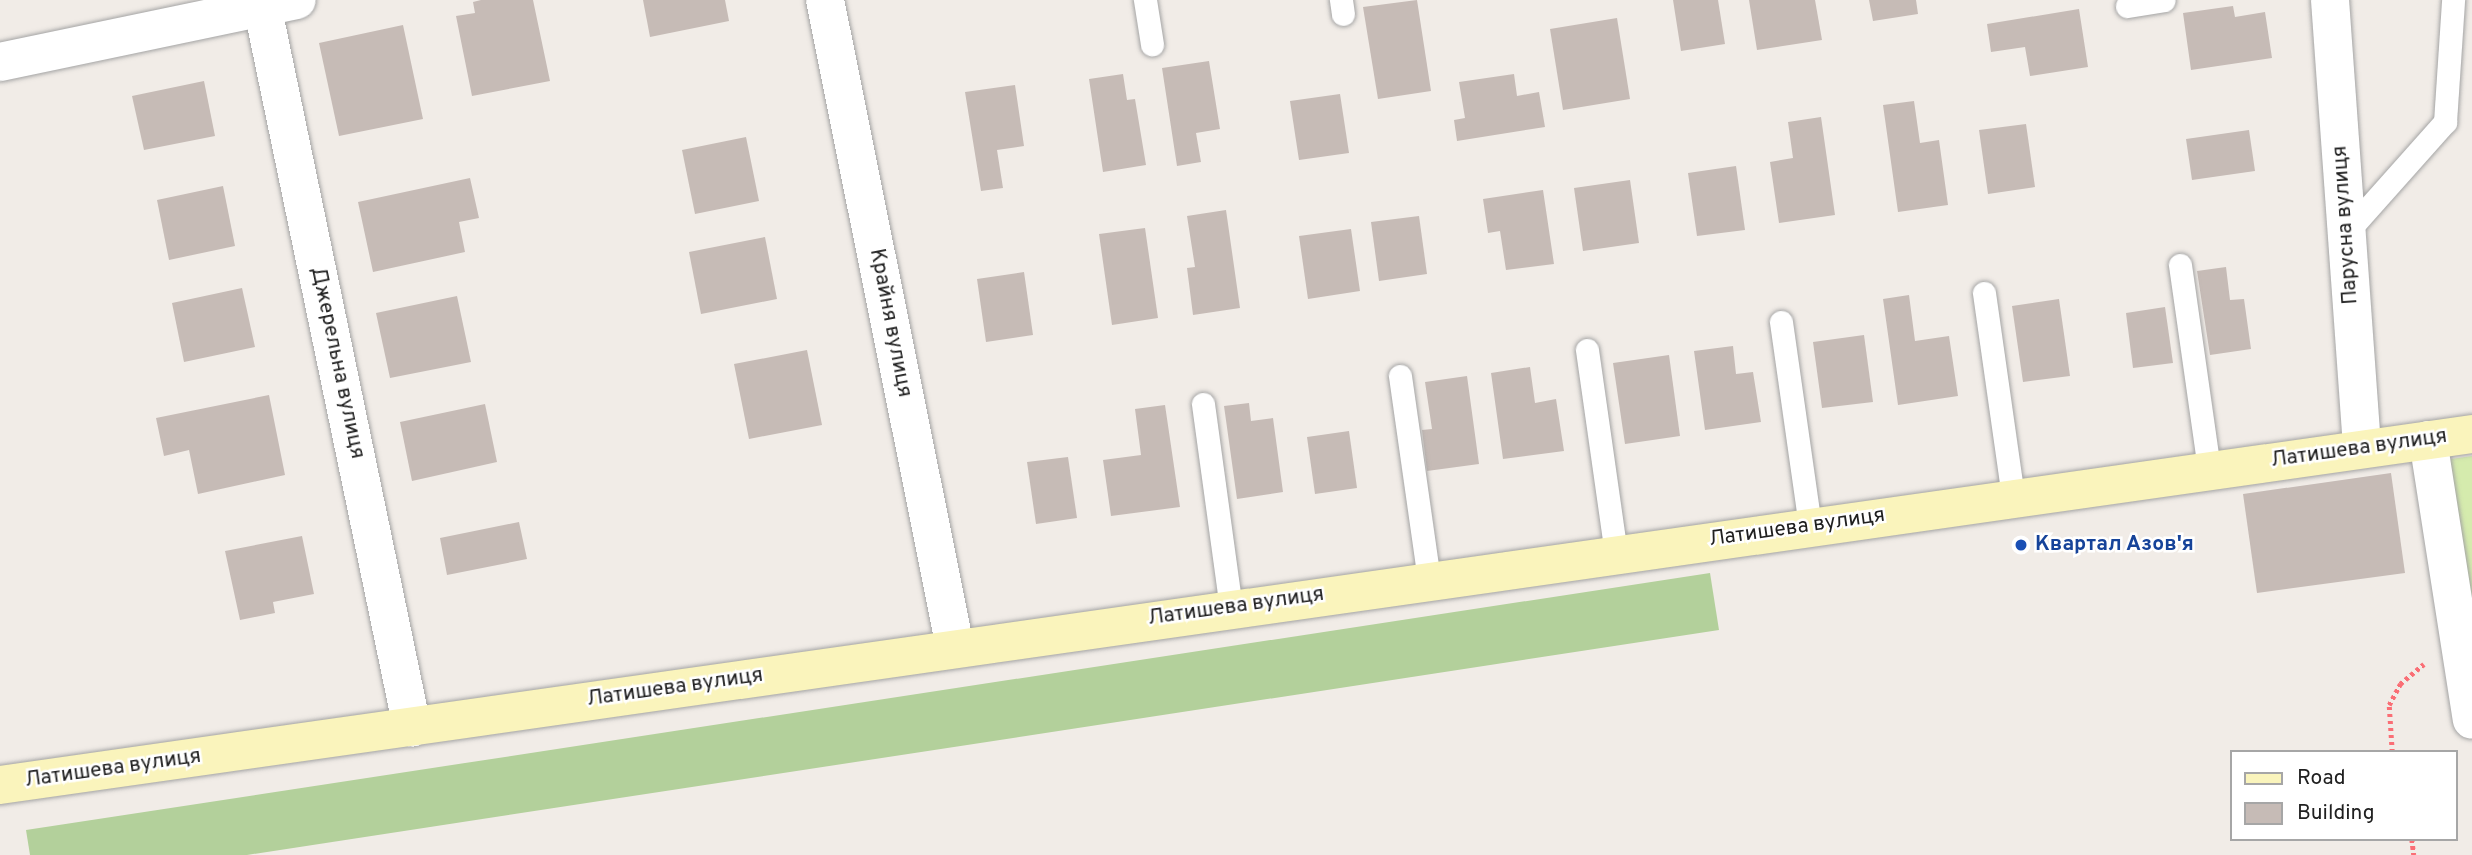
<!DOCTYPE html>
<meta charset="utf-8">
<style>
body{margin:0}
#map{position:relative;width:2472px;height:855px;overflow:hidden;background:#f1ece7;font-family:Overpass,sans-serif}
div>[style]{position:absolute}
.grass>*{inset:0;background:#d5ebad}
.forest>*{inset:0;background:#b3d09b}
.building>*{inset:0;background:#c6bbb6}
.path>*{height:4.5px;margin-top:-2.25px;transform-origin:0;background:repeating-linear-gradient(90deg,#fa6e75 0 3.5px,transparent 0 7px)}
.roads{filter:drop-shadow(0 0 2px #a4a4a4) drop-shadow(0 0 2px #a4a4a4)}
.lane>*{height:23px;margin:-11.5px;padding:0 11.5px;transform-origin:11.5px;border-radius:11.5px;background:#fff}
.street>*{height:38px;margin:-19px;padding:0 19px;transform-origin:19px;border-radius:19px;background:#fff}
.secondary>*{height:38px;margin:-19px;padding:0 19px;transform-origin:19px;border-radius:19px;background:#faf4bc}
.dots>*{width:19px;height:19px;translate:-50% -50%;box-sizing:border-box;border:4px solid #fff;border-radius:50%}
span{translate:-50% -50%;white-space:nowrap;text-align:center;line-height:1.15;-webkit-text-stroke:5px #fff;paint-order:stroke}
.street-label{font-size:21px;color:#202020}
.transit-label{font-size:21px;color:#164399;font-weight:700}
.left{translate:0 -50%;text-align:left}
.legend{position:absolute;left:2230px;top:750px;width:228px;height:91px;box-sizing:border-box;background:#fff;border:2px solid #a6a6a6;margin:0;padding:9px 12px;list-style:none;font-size:21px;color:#202020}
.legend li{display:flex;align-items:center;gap:14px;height:35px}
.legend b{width:35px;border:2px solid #a6a6a6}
</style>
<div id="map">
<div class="grass">
<i style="clip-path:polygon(2472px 456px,2472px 638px,2444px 460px)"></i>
</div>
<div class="forest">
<i style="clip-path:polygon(1710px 573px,1719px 630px,247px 855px,30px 855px,26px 830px)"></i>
</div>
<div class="building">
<i style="clip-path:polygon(481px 0,533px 0,550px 81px,472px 96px,456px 16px,475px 13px,473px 2px)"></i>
<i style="clip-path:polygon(643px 0,725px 0,729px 21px,650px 37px)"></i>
<i style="clip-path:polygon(1417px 0,1431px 91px,1378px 99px,1363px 7px)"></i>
<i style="clip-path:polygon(1673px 0,1718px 0,1725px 44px,1681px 51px)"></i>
<i style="clip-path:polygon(1749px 0,1815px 0,1822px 40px,1757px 50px)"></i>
<i style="clip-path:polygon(1869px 0,1916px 0,1918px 14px,1873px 21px)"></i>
<i style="clip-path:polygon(2233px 6px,2235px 17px,2265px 12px,2272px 58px,2191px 70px,2183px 13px)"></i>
<i style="clip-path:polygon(2079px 9px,2088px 67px,2030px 76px,2025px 47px,1991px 52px,1987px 24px)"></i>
<i style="clip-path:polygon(1617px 18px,1630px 99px,1563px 110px,1550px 29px)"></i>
<i style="clip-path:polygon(403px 25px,423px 119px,339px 136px,319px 43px)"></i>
<i style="clip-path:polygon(1209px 61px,1220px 129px,1196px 133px,1201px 162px,1177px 166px,1162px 68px)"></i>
<i style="clip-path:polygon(1123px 74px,1127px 100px,1135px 99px,1146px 165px,1103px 172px,1089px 79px)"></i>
<i style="clip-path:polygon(1514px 74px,1517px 96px,1539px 92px,1545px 127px,1457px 141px,1454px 120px,1465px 118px,1459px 82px)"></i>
<i style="clip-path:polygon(204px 81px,215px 136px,144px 150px,132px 96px)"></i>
<i style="clip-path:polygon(1015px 85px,1024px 146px,997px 150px,1003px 188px,981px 191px,965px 92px)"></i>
<i style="clip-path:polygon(1340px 94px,1349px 153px,1299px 160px,1290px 101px)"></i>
<i style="clip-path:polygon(1914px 101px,1920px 143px,1939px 140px,1948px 205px,1898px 212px,1883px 105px)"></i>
<i style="clip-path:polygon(1821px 117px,1835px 215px,1779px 223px,1770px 162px,1793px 158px,1788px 122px)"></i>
<i style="clip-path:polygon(2026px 124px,2035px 187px,1988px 194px,1979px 130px)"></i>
<i style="clip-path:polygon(2249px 130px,2255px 171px,2192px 180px,2186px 139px)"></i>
<i style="clip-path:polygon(746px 137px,759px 201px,695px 214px,682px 150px)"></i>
<i style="clip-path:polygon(1736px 166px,1745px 230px,1697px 236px,1688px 173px)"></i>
<i style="clip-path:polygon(470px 178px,479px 218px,459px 222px,465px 252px,373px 272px,358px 202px)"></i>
<i style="clip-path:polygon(1630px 180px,1639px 243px,1583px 251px,1574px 188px)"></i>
<i style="clip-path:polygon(223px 186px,235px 246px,169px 260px,157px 200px)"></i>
<i style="clip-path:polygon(1543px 190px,1554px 264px,1506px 270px,1500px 231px,1488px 233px,1483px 199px)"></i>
<i style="clip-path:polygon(1226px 210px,1240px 308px,1193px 315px,1187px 268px,1195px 267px,1187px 216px)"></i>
<i style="clip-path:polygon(1419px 216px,1427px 274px,1379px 281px,1371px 222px)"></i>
<i style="clip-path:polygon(1145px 228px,1158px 318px,1112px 325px,1099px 234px)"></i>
<i style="clip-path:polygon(1351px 229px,1360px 291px,1308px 299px,1299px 236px)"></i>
<i style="clip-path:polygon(765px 237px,777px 299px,701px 314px,689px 252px)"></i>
<i style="clip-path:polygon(2226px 267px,2230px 300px,2244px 299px,2251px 349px,2210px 355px,2197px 271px)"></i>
<i style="clip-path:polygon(1024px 272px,1033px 335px,986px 342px,977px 279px)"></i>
<i style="clip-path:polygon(242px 288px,255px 347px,184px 362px,172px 303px)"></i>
<i style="clip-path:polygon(1909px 295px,1915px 341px,1949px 336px,1958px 396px,1898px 405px,1883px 299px)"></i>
<i style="clip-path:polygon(457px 296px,471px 362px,390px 378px,376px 313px)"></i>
<i style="clip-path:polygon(2059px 299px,2070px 376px,2023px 382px,2012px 306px)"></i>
<i style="clip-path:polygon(2165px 307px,2173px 363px,2133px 368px,2126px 313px)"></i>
<i style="clip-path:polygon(1864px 335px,1873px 402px,1822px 408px,1813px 342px)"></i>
<i style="clip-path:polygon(1733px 346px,1736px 374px,1753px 372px,1761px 422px,1705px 430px,1694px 351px)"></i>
<i style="clip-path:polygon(807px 350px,822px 425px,749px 439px,734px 364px)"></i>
<i style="clip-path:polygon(1669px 355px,1680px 436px,1625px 444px,1613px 363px)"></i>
<i style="clip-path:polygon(1530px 367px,1535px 403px,1556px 399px,1564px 451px,1503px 459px,1491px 373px)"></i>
<i style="clip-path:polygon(1467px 376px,1479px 464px,1427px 471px,1422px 430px,1432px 429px,1425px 382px)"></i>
<i style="clip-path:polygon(269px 395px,285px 475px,198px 494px,189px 450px,164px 456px,156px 418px)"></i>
<i style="clip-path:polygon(1249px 403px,1251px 421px,1273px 418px,1283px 492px,1237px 499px,1224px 406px)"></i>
<i style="clip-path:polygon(485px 404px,497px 462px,412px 481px,400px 422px)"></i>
<i style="clip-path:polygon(1165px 405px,1180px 507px,1111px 516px,1103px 460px,1141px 455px,1135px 409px)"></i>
<i style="clip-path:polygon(1349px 431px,1357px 488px,1315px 494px,1307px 437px)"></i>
<i style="clip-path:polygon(1068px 457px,1077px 518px,1036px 524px,1027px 462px)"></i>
<i style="clip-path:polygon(2391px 473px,2405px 573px,2257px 593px,2243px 494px)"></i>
<i style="clip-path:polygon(519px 522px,527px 559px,447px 575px,440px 538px)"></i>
<i style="clip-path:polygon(302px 536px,314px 594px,273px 602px,275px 613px,240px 620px,225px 551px)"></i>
</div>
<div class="path">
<i style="left:2392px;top:752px;width:47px;rotate:-93.7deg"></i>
<i style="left:2389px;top:705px;width:24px;rotate:-62deg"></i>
<i style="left:2400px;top:684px;width:31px;rotate:-40deg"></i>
<i style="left:2412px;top:839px;width:16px;rotate:83deg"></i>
</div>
<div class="roads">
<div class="lane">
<i style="left:1145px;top:0;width:45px;rotate:81deg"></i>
<i style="left:1341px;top:0;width:14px;rotate:82deg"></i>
<i style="left:2127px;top:6px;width:37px;rotate:-9deg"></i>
<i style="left:2346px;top:233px;width:149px;rotate:-48.3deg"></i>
<i style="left:2445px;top:122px;width:122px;rotate:-86.2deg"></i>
<i style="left:2180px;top:265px;width:207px;rotate:81.9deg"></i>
<i style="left:1984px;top:293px;width:207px;rotate:81.9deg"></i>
<i style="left:1781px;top:322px;width:207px;rotate:81.9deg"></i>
<i style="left:1587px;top:350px;width:206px;rotate:81.9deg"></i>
<i style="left:1400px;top:376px;width:206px;rotate:81.9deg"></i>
<i style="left:1203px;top:404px;width:206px;rotate:82.2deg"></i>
</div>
<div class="street">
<i style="left:261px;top:0;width:743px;rotate:78.27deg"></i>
<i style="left:825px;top:0;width:660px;rotate:78.64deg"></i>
<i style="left:2330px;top:0;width:450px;rotate:85.9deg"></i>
<i style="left:0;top:62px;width:303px;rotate:-11.8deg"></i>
<i style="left:2428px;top:440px;width:283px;rotate:81.1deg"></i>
</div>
<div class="secondary">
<i style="left:0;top:785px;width:2497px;rotate:-8.08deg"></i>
</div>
</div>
<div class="dots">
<i style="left:2021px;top:545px;background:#1a4fb4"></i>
</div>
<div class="street-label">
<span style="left:2346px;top:225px;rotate:-94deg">Парусна вулиця</span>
<span style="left:890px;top:323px;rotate:79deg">Крайня вулиця</span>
<span style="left:337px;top:363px;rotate:78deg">Джерельна вулиця</span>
<span style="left:2359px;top:449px;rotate:-8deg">Латишева вулиця</span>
<span style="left:1797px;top:528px;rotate:-8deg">Латишева вулиця</span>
<span style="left:1236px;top:607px;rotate:-8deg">Латишева вулиця</span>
<span style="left:675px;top:688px;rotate:-8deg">Латишева вулиця</span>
<span style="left:113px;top:769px;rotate:-8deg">Латишева вулиця</span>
</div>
<div class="transit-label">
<span class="left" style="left:2035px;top:545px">Квартал Азов'я</span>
</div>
<ul class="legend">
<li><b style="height:9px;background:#faf4bc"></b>Road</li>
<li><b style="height:19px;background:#c6bbb6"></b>Building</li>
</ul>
</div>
